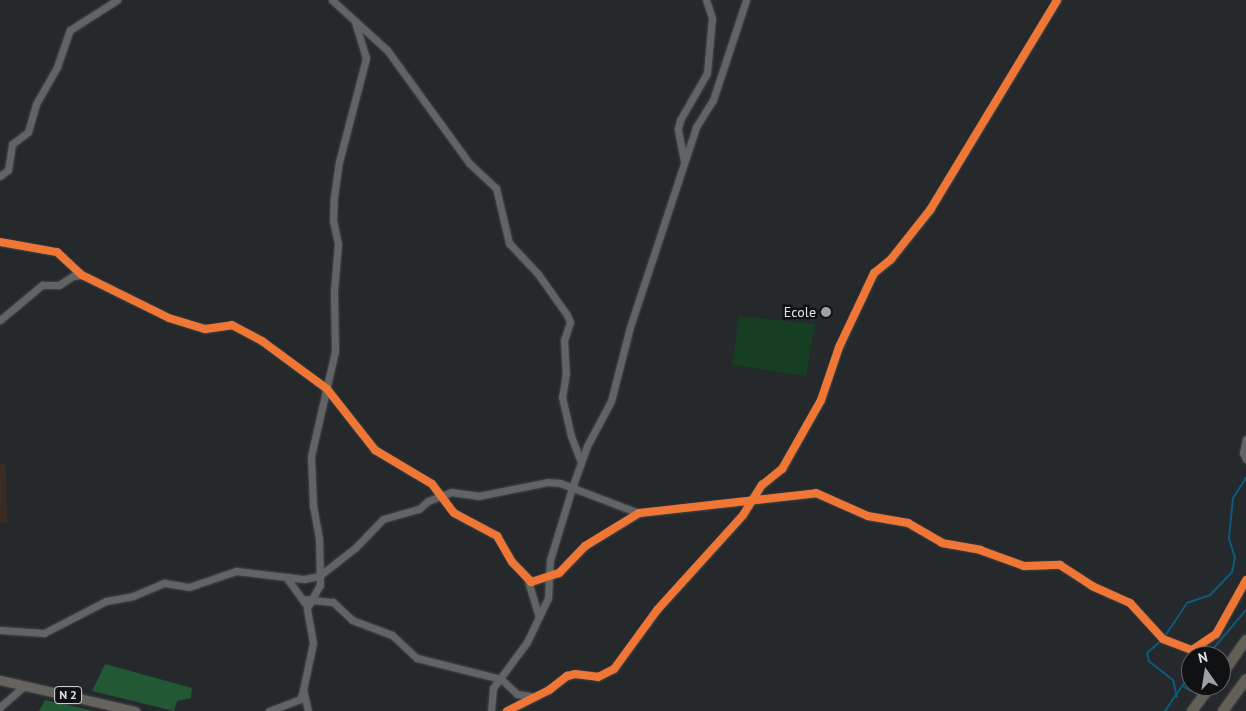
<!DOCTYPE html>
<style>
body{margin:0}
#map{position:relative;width:1246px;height:711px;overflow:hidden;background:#26292c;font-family:"PT Sans",sans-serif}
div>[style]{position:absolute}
.industrial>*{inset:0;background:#392c22}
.green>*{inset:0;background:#153e22}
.forest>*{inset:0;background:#225833}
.stream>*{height:2px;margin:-1px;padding:0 1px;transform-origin:1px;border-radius:1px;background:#0c5a7d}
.roads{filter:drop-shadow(0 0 1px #45474a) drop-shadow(0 0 1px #45474a)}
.minor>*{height:7px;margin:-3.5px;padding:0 3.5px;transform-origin:3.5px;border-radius:3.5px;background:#626365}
.major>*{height:9px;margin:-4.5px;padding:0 4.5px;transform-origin:4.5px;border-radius:4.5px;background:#64635e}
.highway>*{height:10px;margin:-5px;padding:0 5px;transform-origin:5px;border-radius:5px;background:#625f57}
.cycleway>*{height:8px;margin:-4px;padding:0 4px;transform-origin:4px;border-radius:4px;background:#f07635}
.dots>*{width:14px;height:14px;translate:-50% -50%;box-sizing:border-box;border:2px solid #0f1113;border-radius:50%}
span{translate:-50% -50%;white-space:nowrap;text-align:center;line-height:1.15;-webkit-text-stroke:5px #0f1113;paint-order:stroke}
.shield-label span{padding:1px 4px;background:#0f1113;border:1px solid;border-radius:4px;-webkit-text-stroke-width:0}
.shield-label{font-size:12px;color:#dee1e5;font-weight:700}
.poi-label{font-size:14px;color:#dee1e5}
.right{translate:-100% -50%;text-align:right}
.north{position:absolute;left:1181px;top:646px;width:50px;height:50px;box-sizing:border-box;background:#0f1113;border:1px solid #626467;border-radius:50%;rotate:347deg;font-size:14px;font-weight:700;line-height:20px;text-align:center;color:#dee1e5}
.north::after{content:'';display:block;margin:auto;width:18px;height:22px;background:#9ea1a4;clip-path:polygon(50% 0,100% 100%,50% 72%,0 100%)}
</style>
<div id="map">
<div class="industrial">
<i style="clip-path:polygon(0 463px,6px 464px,7px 523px,0 523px)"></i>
</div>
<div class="green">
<i style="clip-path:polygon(739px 316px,815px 324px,806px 376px,732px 365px)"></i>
</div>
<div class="forest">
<i style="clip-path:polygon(105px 664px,192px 688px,191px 698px,177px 701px,174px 711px,92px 691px)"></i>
<i style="clip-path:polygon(45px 700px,94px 711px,39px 711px)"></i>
</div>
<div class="stream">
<i style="left:1207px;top:656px;width:60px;rotate:-49.7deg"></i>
<i style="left:1183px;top:686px;width:9px;rotate:32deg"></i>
<i style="left:1177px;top:697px;width:17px;rotate:-103deg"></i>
<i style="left:1173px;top:680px;width:31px;rotate:-142deg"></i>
<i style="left:1149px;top:661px;width:8px;rotate:-104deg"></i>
<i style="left:1147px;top:653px;width:21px;rotate:-41deg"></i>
<i style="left:1163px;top:639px;width:43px;rotate:-56.3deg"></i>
<i style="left:1187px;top:603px;width:24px;rotate:-19deg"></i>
<i style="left:1210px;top:595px;width:32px;rotate:-46deg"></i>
<i style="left:1232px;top:572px;width:14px;rotate:-78deg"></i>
<i style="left:1235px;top:558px;width:21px;rotate:-107deg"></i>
<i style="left:1229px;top:538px;width:40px;rotate:-84.3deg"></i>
<i style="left:1233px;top:498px;width:24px;rotate:-57deg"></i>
<i style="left:1165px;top:711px;width:46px;rotate:-55.6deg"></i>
</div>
<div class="roads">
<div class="minor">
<i style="left:332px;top:0;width:74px;rotate:42.3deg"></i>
<i style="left:387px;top:50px;width:140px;rotate:54deg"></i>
<i style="left:469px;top:163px;width:37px;rotate:43deg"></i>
<i style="left:496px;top:188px;width:57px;rotate:76.7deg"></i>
<i style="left:509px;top:243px;width:42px;rotate:46.9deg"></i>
<i style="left:538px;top:274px;width:50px;rotate:54.7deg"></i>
<i style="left:567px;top:315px;width:8px;rotate:67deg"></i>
<i style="left:570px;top:322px;width:19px;rotate:108deg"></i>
<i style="left:564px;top:340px;width:33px;rotate:87deg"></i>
<i style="left:566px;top:373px;width:24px;rotate:99deg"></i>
<i style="left:562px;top:397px;width:40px;rotate:77deg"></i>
<i style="left:571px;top:436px;width:28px;rotate:69deg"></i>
<i style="left:684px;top:161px;width:33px;rotate:-101deg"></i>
<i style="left:678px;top:129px;width:9px;rotate:-77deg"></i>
<i style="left:680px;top:120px;width:54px;rotate:-60.1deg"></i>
<i style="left:707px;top:73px;width:55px;rotate:-84.8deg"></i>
<i style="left:712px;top:18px;width:19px;rotate:-108deg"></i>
<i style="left:0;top:176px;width:10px;rotate:-37deg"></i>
<i style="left:8px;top:170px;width:26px;rotate:-81deg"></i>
<i style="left:12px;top:144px;width:20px;rotate:-37deg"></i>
<i style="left:28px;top:132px;width:29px;rotate:-74deg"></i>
<i style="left:36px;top:104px;width:43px;rotate:-60.4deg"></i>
<i style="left:57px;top:67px;width:39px;rotate:-71deg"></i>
<i style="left:70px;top:30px;width:56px;rotate:-32.6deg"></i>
<i style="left:0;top:242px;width:58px;rotate:10deg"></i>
<i style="left:57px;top:252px;width:34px;rotate:43deg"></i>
<i style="left:82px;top:275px;width:97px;rotate:26.3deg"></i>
<i style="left:169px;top:318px;width:38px;rotate:17deg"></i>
<i style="left:205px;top:329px;width:27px;rotate:-8deg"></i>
<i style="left:232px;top:325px;width:34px;rotate:28deg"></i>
<i style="left:262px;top:341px;width:81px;rotate:36.4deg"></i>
<i style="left:327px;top:389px;width:78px;rotate:51.8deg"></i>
<i style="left:375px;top:450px;width:66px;rotate:30.8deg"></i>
<i style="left:432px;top:484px;width:36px;rotate:53deg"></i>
<i style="left:454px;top:513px;width:49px;rotate:28.1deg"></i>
<i style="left:497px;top:536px;width:30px;rotate:60deg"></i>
<i style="left:512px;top:562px;width:28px;rotate:46deg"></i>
<i style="left:531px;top:582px;width:29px;rotate:-18deg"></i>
<i style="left:559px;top:573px;width:37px;rotate:-46deg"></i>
<i style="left:585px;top:546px;width:63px;rotate:-31.4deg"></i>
<i style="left:639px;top:513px;width:178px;rotate:-6.4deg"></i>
<i style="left:816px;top:493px;width:57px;rotate:23.9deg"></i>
<i style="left:868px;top:516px;width:41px;rotate:9.9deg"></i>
<i style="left:908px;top:523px;width:39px;rotate:30deg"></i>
<i style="left:942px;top:543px;width:39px;rotate:10deg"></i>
<i style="left:980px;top:550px;width:47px;rotate:20deg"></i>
<i style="left:1024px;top:566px;width:36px;rotate:-2deg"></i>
<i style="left:1060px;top:565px;width:38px;rotate:33deg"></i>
<i style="left:1092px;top:586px;width:42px;rotate:24.1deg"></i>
<i style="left:1130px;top:603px;width:49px;rotate:47.5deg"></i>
<i style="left:1163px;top:639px;width:31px;rotate:21deg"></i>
<i style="left:1192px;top:650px;width:29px;rotate:-34deg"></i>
<i style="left:1216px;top:634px;width:62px;rotate:-60.9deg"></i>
<i style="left:0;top:320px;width:55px;rotate:-39.8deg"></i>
<i style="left:42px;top:285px;width:17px"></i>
<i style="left:59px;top:285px;width:17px;rotate:-33deg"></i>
<i style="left:73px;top:276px;width:9px;rotate:-6deg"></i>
<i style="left:1246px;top:439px;width:14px;rotate:102deg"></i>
<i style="left:1243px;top:453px;width:7px;rotate:63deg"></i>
<i style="left:286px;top:577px;width:32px;rotate:54deg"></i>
<i style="left:528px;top:581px;width:37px;rotate:73deg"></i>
<i style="left:303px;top:599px;width:30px;rotate:6deg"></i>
<i style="left:333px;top:602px;width:26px;rotate:43deg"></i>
<i style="left:352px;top:620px;width:43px;rotate:20.6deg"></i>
<i style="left:392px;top:635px;width:34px;rotate:43deg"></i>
<i style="left:417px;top:658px;width:87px;rotate:14deg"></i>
<i style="left:501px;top:679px;width:22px;rotate:43deg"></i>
<i style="left:517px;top:694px;width:14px;rotate:8deg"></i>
<i style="left:0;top:630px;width:44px;rotate:3.9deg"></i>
<i style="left:44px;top:633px;width:70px;rotate:-27.3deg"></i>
<i style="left:106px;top:601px;width:27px;rotate:-10deg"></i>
<i style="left:133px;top:596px;width:34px;rotate:-23deg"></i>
<i style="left:164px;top:583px;width:25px;rotate:9deg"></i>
<i style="left:189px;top:587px;width:50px;rotate:-18.8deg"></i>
<i style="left:236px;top:571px;width:68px;rotate:6.7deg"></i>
<i style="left:304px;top:579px;width:15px;rotate:-11deg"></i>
<i style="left:319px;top:576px;width:46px;rotate:-37.9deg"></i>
<i style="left:355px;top:548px;width:40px;rotate:-46deg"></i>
<i style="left:383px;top:519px;width:37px;rotate:-16deg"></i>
<i style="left:419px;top:509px;width:12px;rotate:-42deg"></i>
<i style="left:428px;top:501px;width:25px;rotate:-21deg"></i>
<i style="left:451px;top:492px;width:27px;rotate:8deg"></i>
<i style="left:478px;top:496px;width:71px;rotate:-11.3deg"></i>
<i style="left:548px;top:482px;width:12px;rotate:5deg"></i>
<i style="left:560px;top:483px;width:85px;rotate:20.8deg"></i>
<i style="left:0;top:707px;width:33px;rotate:-41deg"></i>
<i style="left:269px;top:711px;width:33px;rotate:-21deg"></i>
<i style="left:300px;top:699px;width:9px;rotate:-69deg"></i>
<i style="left:308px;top:711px;width:22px;rotate:-103deg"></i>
<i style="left:303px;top:690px;width:48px;rotate:-78deg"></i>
<i style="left:313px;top:643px;width:36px;rotate:-100deg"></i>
<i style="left:307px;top:608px;width:26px;rotate:-61deg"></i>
<i style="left:320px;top:585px;width:46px;rotate:-91.2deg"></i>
<i style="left:319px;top:539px;width:34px;rotate:-100deg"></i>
<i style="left:313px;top:506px;width:50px;rotate:-92.3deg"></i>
<i style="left:311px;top:456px;width:108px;rotate:-77.1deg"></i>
<i style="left:335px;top:351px;width:60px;rotate:-91deg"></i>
<i style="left:334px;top:291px;width:47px;rotate:-85.1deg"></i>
<i style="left:338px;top:244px;width:24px;rotate:-102deg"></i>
<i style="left:333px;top:221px;width:24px;rotate:-88deg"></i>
<i style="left:334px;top:197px;width:35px;rotate:-82deg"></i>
<i style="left:339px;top:162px;width:107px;rotate:-75.4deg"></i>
<i style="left:366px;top:58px;width:39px;rotate:-107deg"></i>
<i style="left:491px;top:711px;width:23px;rotate:-85deg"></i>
<i style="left:493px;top:688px;width:57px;rotate:-53.5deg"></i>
<i style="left:527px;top:642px;width:49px;rotate:-64.5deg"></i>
<i style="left:548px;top:598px;width:38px;rotate:-87deg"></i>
<i style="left:550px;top:560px;width:75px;rotate:-73deg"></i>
<i style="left:572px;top:488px;width:45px;rotate:-70.3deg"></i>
<i style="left:587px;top:446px;width:51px;rotate:-61.9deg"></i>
<i style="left:611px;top:401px;width:76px;rotate:-75.6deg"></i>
<i style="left:630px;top:327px;width:211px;rotate:-71.7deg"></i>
<i style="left:696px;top:127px;width:32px;rotate:-58deg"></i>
<i style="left:713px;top:100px;width:105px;rotate:-71.7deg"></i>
<i style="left:507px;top:711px;width:47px;rotate:-26.6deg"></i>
<i style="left:549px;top:690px;width:23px;rotate:-38deg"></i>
<i style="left:567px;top:676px;width:8px;rotate:-14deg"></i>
<i style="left:575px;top:674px;width:23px;rotate:7deg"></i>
<i style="left:598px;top:677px;width:18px;rotate:-27deg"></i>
<i style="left:614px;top:669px;width:73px;rotate:-53.9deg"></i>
<i style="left:657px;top:610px;width:128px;rotate:-47.8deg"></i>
<i style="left:743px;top:515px;width:36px;rotate:-58deg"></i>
<i style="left:762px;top:485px;width:26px;rotate:-39deg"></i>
<i style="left:782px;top:469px;width:79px;rotate:-60.5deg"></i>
<i style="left:821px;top:400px;width:56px;rotate:-71.2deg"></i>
<i style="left:839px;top:347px;width:82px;rotate:-64.7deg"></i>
<i style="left:874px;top:273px;width:22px;rotate:-39deg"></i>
<i style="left:891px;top:259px;width:63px;rotate:-51.5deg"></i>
<i style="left:930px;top:210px;width:245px;rotate:-58.8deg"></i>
</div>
<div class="major">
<i style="left:0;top:680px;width:139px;rotate:12.9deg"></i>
</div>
<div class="highway">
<i style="left:1221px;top:676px;width:44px;rotate:-55.2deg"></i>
<i style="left:1192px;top:711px;width:31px;rotate:-53deg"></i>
<i style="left:1223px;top:711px;width:39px;rotate:-54deg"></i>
</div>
</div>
<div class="cycleway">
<i style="left:0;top:242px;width:58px;rotate:10deg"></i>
<i style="left:57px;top:252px;width:34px;rotate:43deg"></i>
<i style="left:82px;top:275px;width:97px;rotate:26.3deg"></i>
<i style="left:169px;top:318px;width:38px;rotate:17deg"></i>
<i style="left:205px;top:329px;width:27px;rotate:-8deg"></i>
<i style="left:232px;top:325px;width:34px;rotate:28deg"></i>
<i style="left:262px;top:341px;width:81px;rotate:36.4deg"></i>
<i style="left:327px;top:389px;width:78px;rotate:51.8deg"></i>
<i style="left:375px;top:450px;width:66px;rotate:30.8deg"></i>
<i style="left:432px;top:484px;width:36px;rotate:53deg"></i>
<i style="left:454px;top:513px;width:49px;rotate:28.1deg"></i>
<i style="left:497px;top:536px;width:30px;rotate:60deg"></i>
<i style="left:512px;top:562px;width:28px;rotate:46deg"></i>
<i style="left:531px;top:582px;width:29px;rotate:-18deg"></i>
<i style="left:559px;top:573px;width:37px;rotate:-46deg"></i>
<i style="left:585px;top:546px;width:63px;rotate:-31.4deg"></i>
<i style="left:639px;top:513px;width:178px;rotate:-6.4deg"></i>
<i style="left:816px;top:493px;width:57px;rotate:23.9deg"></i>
<i style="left:868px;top:516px;width:41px;rotate:9.9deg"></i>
<i style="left:908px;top:523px;width:39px;rotate:30deg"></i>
<i style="left:942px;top:543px;width:39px;rotate:10deg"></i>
<i style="left:980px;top:550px;width:47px;rotate:20deg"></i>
<i style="left:1024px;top:566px;width:36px;rotate:-2deg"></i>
<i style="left:1060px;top:565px;width:38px;rotate:33deg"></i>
<i style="left:1092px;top:586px;width:42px;rotate:24.1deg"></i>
<i style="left:1130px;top:603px;width:49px;rotate:47.5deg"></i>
<i style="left:1163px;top:639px;width:31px;rotate:21deg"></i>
<i style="left:1192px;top:650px;width:29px;rotate:-34deg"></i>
<i style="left:1216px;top:634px;width:62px;rotate:-60.9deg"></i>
<i style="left:507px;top:711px;width:47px;rotate:-26.6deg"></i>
<i style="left:549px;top:690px;width:23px;rotate:-38deg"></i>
<i style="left:567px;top:676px;width:8px;rotate:-14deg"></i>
<i style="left:575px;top:674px;width:23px;rotate:7deg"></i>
<i style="left:598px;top:677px;width:18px;rotate:-27deg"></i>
<i style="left:614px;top:669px;width:73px;rotate:-53.9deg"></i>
<i style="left:657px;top:610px;width:128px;rotate:-47.8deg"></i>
<i style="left:743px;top:515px;width:36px;rotate:-58deg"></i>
<i style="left:762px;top:485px;width:26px;rotate:-39deg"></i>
<i style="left:782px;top:469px;width:79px;rotate:-60.5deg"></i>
<i style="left:821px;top:400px;width:56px;rotate:-71.2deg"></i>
<i style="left:839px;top:347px;width:82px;rotate:-64.7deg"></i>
<i style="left:874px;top:273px;width:22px;rotate:-39deg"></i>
<i style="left:891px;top:259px;width:63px;rotate:-51.5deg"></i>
<i style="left:930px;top:210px;width:245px;rotate:-58.8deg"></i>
</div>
<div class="dots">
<i style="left:826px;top:312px;background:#9ea1a4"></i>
</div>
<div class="shield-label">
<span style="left:68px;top:695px">N 2</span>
</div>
<div class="poi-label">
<span class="right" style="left:816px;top:312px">Ecole</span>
</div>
<div class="north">N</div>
</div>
